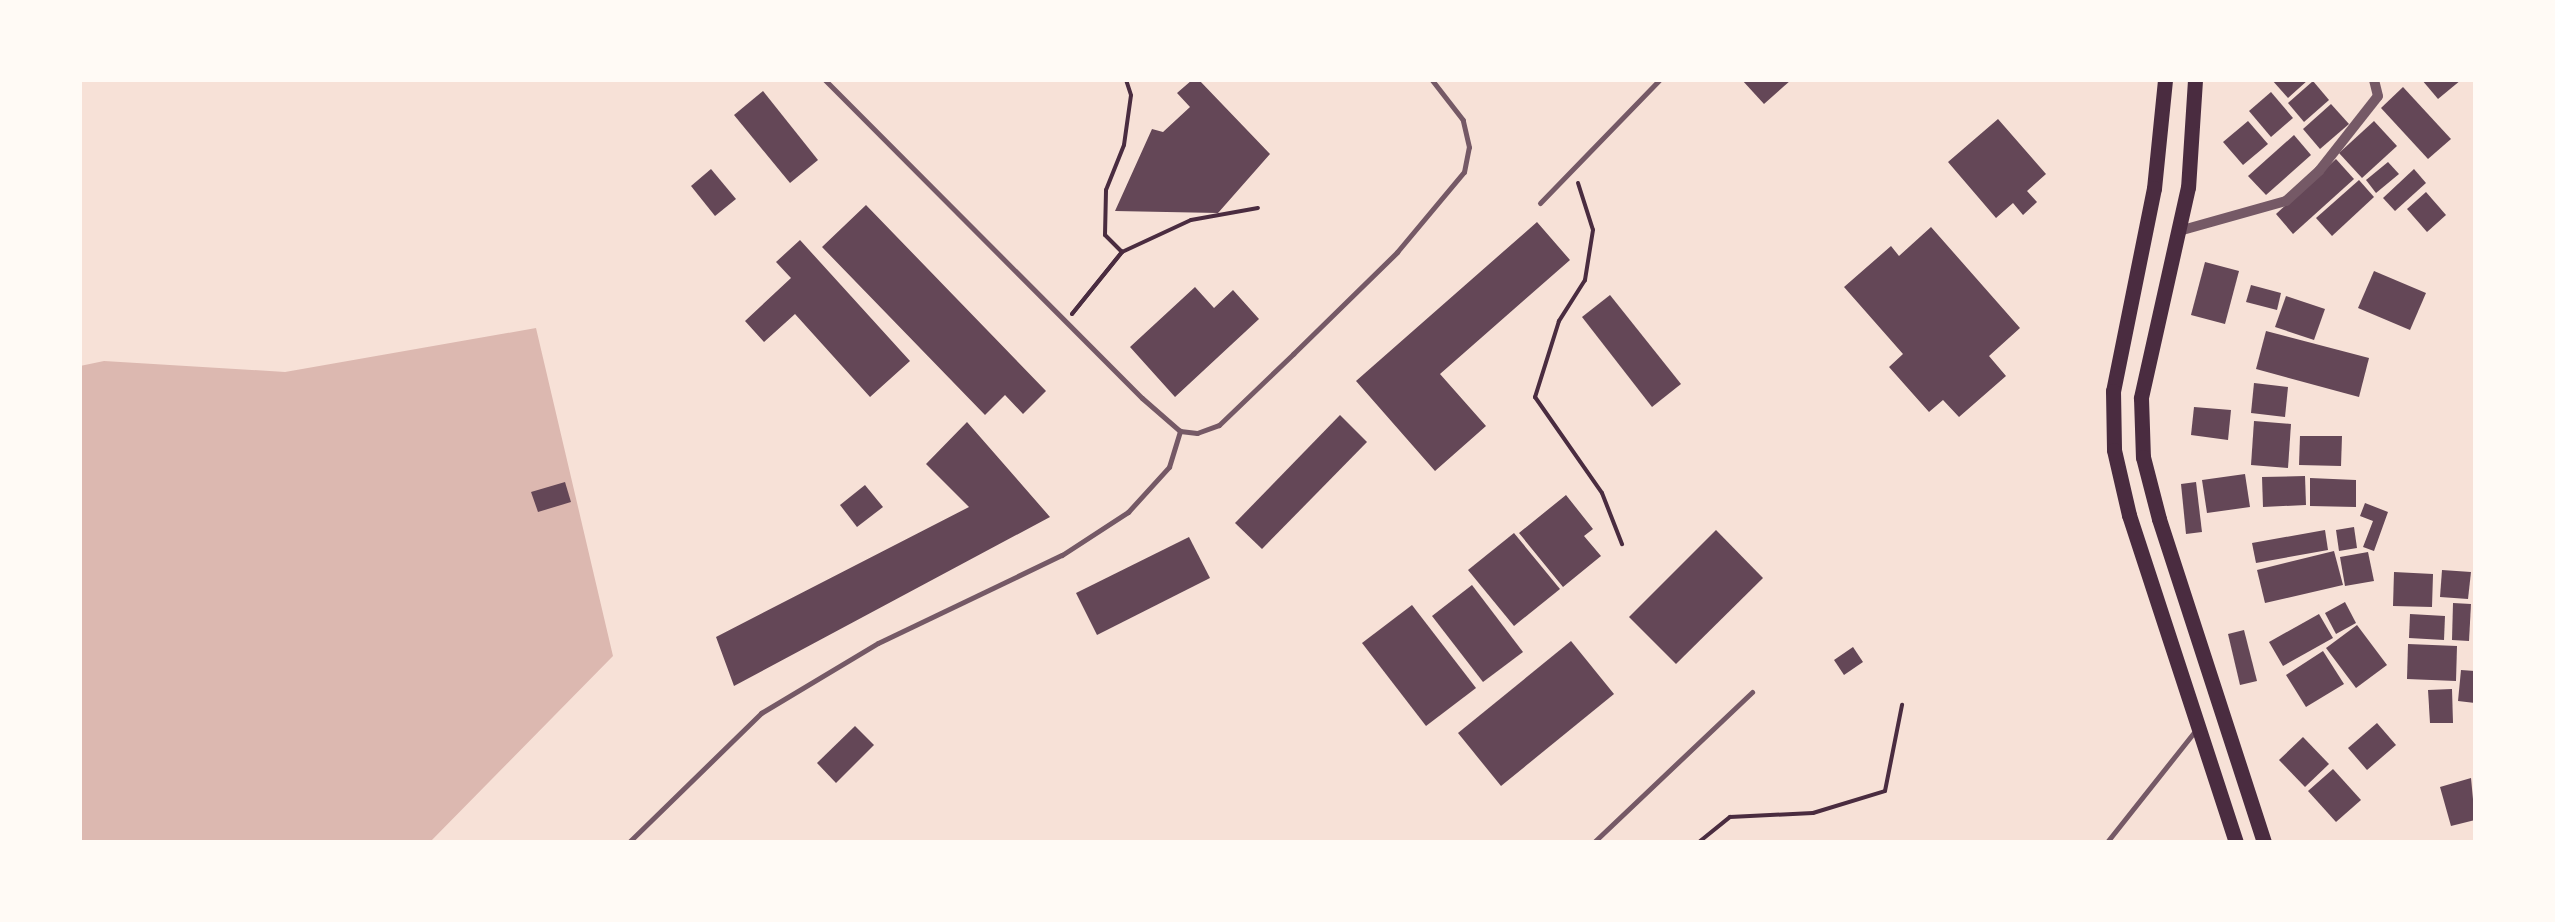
<!DOCTYPE html>
<style>
body{margin:0}
#map{position:relative;width:2555px;height:922px;overflow:hidden;background:#f7e1d7;font-family:Lato,sans-serif}
div>[style]{position:absolute}
.water>*{inset:0;background:#dcb8b0}
.building>*{inset:0;background:#644757}
.path>*{height:4px;margin:-2px;padding:0 2px;transform-origin:2px;border-radius:2px;background:#4a2c40}
.service>*{height:5px;margin:-2.5px;padding:0 2.5px;transform-origin:2.5px;border-radius:2.5px;background:#755966}
.minor>*{height:10px;margin:-5px;padding:0 5px;transform-origin:5px;border-radius:5px;background:#755966}
.primary>*{height:15px;margin:-7.5px;padding:0 7.5px;transform-origin:7.5px;border-radius:7.5px;background:#4a2c40}
span{translate:-50% -50%;white-space:nowrap;text-align:center;line-height:1.15;-webkit-text-stroke:8px #fffaf5;paint-order:stroke}
.frame{position:absolute;inset:0;border:82px solid #fffaf5;pointer-events:none}
</style>
<div id="map">
<div class="water">
<i style="clip-path:polygon(536px 328px,613px 656px,430px 842px,80px 842px,80px 366px,104px 361px,285px 372px)"></i>
</div>
<div class="building">
<i style="clip-path:polygon(1192px 80px,1199px 80px,1270px 154px,1218px 213px,1115px 211px,1152px 129px,1163px 132px,1190px 107px,1177px 93px)"></i>
<i style="clip-path:polygon(1742px 80px,1791px 80px,1764px 104px)"></i>
<i style="clip-path:polygon(2272px 80px,2308px 80px,2288px 98px)"></i>
<i style="clip-path:polygon(2422px 80px,2461px 80px,2438px 99px)"></i>
<i style="clip-path:polygon(2313px 81px,2329px 100px,2304px 122px,2288px 103px)"></i>
<i style="clip-path:polygon(2403px 87px,2451px 139px,2428px 159px,2381px 108px)"></i>
<i style="clip-path:polygon(763px 91px,818px 160px,790px 183px,734px 115px)"></i>
<i style="clip-path:polygon(2271px 92px,2293px 118px,2271px 137px,2249px 111px)"></i>
<i style="clip-path:polygon(2331px 104px,2349px 124px,2320px 149px,2303px 129px)"></i>
<i style="clip-path:polygon(1998px 119px,2046px 174px,2027px 191px,2037px 202px,2023px 215px,2013px 203px,1996px 218px,1948px 162px)"></i>
<i style="clip-path:polygon(2248px 121px,2268px 144px,2243px 165px,2223px 142px)"></i>
<i style="clip-path:polygon(2374px 121px,2397px 146px,2362px 178px,2339px 153px)"></i>
<i style="clip-path:polygon(2294px 135px,2311px 155px,2266px 195px,2248px 176px)"></i>
<i style="clip-path:polygon(2336px 159px,2354px 179px,2293px 234px,2276px 214px)"></i>
<i style="clip-path:polygon(2388px 162px,2399px 174px,2376px 193px,2366px 180px)"></i>
<i style="clip-path:polygon(711px 169px,736px 199px,715px 216px,691px 186px)"></i>
<i style="clip-path:polygon(2414px 169px,2426px 183px,2395px 211px,2383px 198px)"></i>
<i style="clip-path:polygon(2359px 180px,2374px 197px,2332px 236px,2316px 218px)"></i>
<i style="clip-path:polygon(2426px 192px,2446px 215px,2427px 232px,2407px 209px)"></i>
<i style="clip-path:polygon(866px 205px,1046px 391px,1023px 414px,1005px 395px,985px 415px,822px 247px)"></i>
<i style="clip-path:polygon(1537px 222px,1570px 260px,1440px 374px,1486px 426px,1435px 471px,1356px 381px)"></i>
<i style="clip-path:polygon(1931px 227px,2020px 328px,1989px 356px,2006px 376px,1959px 417px,1943px 400px,1929px 412px,1889px 367px,1903px 354px,1844px 287px,1891px 246px,1899px 256px)"></i>
<i style="clip-path:polygon(800px 240px,910px 361px,870px 397px,795px 314px,764px 342px,745px 321px,791px 278px,776px 262px)"></i>
<i style="clip-path:polygon(2205px 262px,2239px 271px,2225px 324px,2191px 315px)"></i>
<i style="clip-path:polygon(2374px 271px,2426px 293px,2410px 330px,2358px 308px)"></i>
<i style="clip-path:polygon(2251px 285px,2281px 293px,2277px 310px,2246px 302px)"></i>
<i style="clip-path:polygon(1195px 287px,1214px 308px,1233px 290px,1259px 319px,1175px 397px,1130px 347px)"></i>
<i style="clip-path:polygon(1610px 295px,1681px 384px,1652px 407px,1582px 317px)"></i>
<i style="clip-path:polygon(2286px 296px,2325px 309px,2314px 340px,2275px 327px)"></i>
<i style="clip-path:polygon(2266px 331px,2369px 358px,2359px 397px,2256px 369px)"></i>
<i style="clip-path:polygon(2254px 383px,2288px 387px,2285px 417px,2251px 413px)"></i>
<i style="clip-path:polygon(2194px 407px,2231px 410px,2228px 440px,2191px 435px)"></i>
<i style="clip-path:polygon(1340px 415px,1367px 442px,1262px 549px,1235px 523px)"></i>
<i style="clip-path:polygon(2254px 421px,2291px 424px,2288px 468px,2251px 465px)"></i>
<i style="clip-path:polygon(967px 422px,1050px 517px,734px 686px,716px 637px,969px 507px,926px 464px)"></i>
<i style="clip-path:polygon(2300px 436px,2342px 436px,2341px 466px,2299px 465px)"></i>
<i style="clip-path:polygon(2245px 474px,2250px 507px,2207px 513px,2202px 480px)"></i>
<i style="clip-path:polygon(2305px 476px,2306px 505px,2263px 507px,2262px 477px)"></i>
<i style="clip-path:polygon(2310px 478px,2356px 480px,2356px 507px,2310px 506px)"></i>
<i style="clip-path:polygon(565px 482px,571px 502px,538px 512px,531px 492px)"></i>
<i style="clip-path:polygon(2196px 482px,2202px 532px,2186px 534px,2181px 484px)"></i>
<i style="clip-path:polygon(865px 485px,883px 507px,857px 527px,840px 505px)"></i>
<i style="clip-path:polygon(1566px 495px,1593px 529px,1584px 536px,1601px 556px,1563px 587px,1519px 533px)"></i>
<i style="clip-path:polygon(2365px 503px,2388px 512px,2374px 551px,2363px 547px,2373px 521px,2360px 516px)"></i>
<i style="clip-path:polygon(2354px 527px,2357px 548px,2339px 551px,2336px 530px)"></i>
<i style="clip-path:polygon(1716px 530px,1763px 578px,1676px 664px,1629px 617px)"></i>
<i style="clip-path:polygon(2325px 530px,2328px 550px,2256px 563px,2252px 543px)"></i>
<i style="clip-path:polygon(1514px 533px,1560px 589px,1514px 626px,1468px 570px)"></i>
<i style="clip-path:polygon(1189px 537px,1210px 578px,1097px 635px,1076px 593px)"></i>
<i style="clip-path:polygon(2334px 551px,2343px 585px,2265px 603px,2257px 570px)"></i>
<i style="clip-path:polygon(2368px 552px,2374px 581px,2345px 586px,2340px 557px)"></i>
<i style="clip-path:polygon(2442px 570px,2471px 572px,2468px 599px,2440px 597px)"></i>
<i style="clip-path:polygon(2394px 572px,2433px 574px,2432px 607px,2393px 606px)"></i>
<i style="clip-path:polygon(1472px 585px,1523px 652px,1483px 682px,1432px 616px)"></i>
<i style="clip-path:polygon(2345px 602px,2356px 623px,2336px 634px,2325px 613px)"></i>
<i style="clip-path:polygon(2453px 603px,2471px 604px,2469px 641px,2452px 640px)"></i>
<i style="clip-path:polygon(1412px 605px,1476px 688px,1426px 726px,1362px 643px)"></i>
<i style="clip-path:polygon(2319px 614px,2333px 638px,2283px 666px,2269px 642px)"></i>
<i style="clip-path:polygon(2410px 614px,2445px 616px,2444px 640px,2409px 638px)"></i>
<i style="clip-path:polygon(2357px 625px,2387px 665px,2356px 688px,2326px 648px)"></i>
<i style="clip-path:polygon(2244px 630px,2257px 681px,2240px 685px,2228px 634px)"></i>
<i style="clip-path:polygon(1571px 641px,1614px 694px,1501px 786px,1458px 733px)"></i>
<i style="clip-path:polygon(2408px 644px,2457px 646px,2456px 681px,2407px 679px)"></i>
<i style="clip-path:polygon(1853px 647px,1863px 662px,1844px 675px,1834px 660px)"></i>
<i style="clip-path:polygon(2323px 651px,2344px 684px,2306px 707px,2286px 675px)"></i>
<i style="clip-path:polygon(2461px 670px,2475px 671px,2475px 703px,2458px 701px)"></i>
<i style="clip-path:polygon(2452px 689px,2453px 723px,2430px 723px,2428px 690px)"></i>
<i style="clip-path:polygon(2377px 723px,2396px 745px,2367px 770px,2348px 748px)"></i>
<i style="clip-path:polygon(855px 726px,874px 745px,836px 783px,817px 763px)"></i>
<i style="clip-path:polygon(2303px 737px,2329px 764px,2305px 787px,2279px 760px)"></i>
<i style="clip-path:polygon(2333px 769px,2361px 800px,2336px 822px,2308px 791px)"></i>
<i style="clip-path:polygon(2471px 778px,2475px 820px,2451px 826px,2440px 787px)"></i>
</div>
<div class="path">
<i style="left:1578px;top:183px;width:49px;rotate:72.3deg"></i>
<i style="left:1593px;top:230px;width:51px;rotate:99.1deg"></i>
<i style="left:1585px;top:280px;width:49px;rotate:122.4deg"></i>
<i style="left:1559px;top:321px;width:80px;rotate:107.5deg"></i>
<i style="left:1535px;top:397px;width:117px;rotate:55.1deg"></i>
<i style="left:1602px;top:493px;width:55px;rotate:68.6deg"></i>
<i style="left:1122px;top:252px;width:24px;rotate:-135deg"></i>
<i style="left:1105px;top:235px;width:45px;rotate:-88.7deg"></i>
<i style="left:1106px;top:190px;width:48px;rotate:-68.2deg"></i>
<i style="left:1124px;top:145px;width:50px;rotate:-82deg"></i>
<i style="left:1131px;top:95px;width:16px;rotate:-108deg"></i>
<i style="left:1072px;top:314px;width:80px;rotate:-51.1deg"></i>
<i style="left:1072px;top:314px;width:80px;rotate:-51.1deg"></i>
<i style="left:1122px;top:252px;width:76px;rotate:-24.9deg"></i>
<i style="left:1191px;top:220px;width:68px;rotate:-10.2deg"></i>
<i style="left:1699px;top:842px;width:40px;rotate:-39deg"></i>
<i style="left:1730px;top:817px;width:83px;rotate:-2.8deg"></i>
<i style="left:1813px;top:813px;width:75px;rotate:-17deg"></i>
<i style="left:1885px;top:791px;width:88px;rotate:-78.8deg"></i>
</div>
<div class="service">
<i style="left:825px;top:80px;width:449px;rotate:45.1deg"></i>
<i style="left:1142px;top:398px;width:50px;rotate:41deg"></i>
<i style="left:1180px;top:431px;width:17px;rotate:7deg"></i>
<i style="left:1197px;top:433px;width:23px;rotate:-20deg"></i>
<i style="left:1219px;top:425px;width:103px;rotate:-43.8deg"></i>
<i style="left:1293px;top:354px;width:146px;rotate:-44.4deg"></i>
<i style="left:1397px;top:252px;width:104px;rotate:-50.1deg"></i>
<i style="left:1464px;top:172px;width:25px;rotate:-79deg"></i>
<i style="left:1469px;top:147px;width:28px;rotate:-103deg"></i>
<i style="left:1463px;top:120px;width:51px;rotate:-127.8deg"></i>
<i style="left:1540px;top:203px;width:171px;rotate:-45.9deg"></i>
<i style="left:629px;top:842px;width:185px;rotate:-44.3deg"></i>
<i style="left:761px;top:713px;width:136px;rotate:-30.9deg"></i>
<i style="left:878px;top:643px;width:204px;rotate:-25.6deg"></i>
<i style="left:1062px;top:555px;width:79px;rotate:-33.1deg"></i>
<i style="left:1128px;top:512px;width:61px;rotate:-47.7deg"></i>
<i style="left:1169px;top:467px;width:38px;rotate:-73deg"></i>
<i style="left:1594px;top:842px;width:218px;rotate:-43.5deg"></i>
<i style="left:2107px;top:842px;width:142px;rotate:-51.6deg"></i>
</div>
<div class="minor">
<i style="left:2179px;top:231px;width:111px;rotate:-15.7deg"></i>
<i style="left:2286px;top:201px;width:45px;rotate:-42.3deg"></i>
<i style="left:2319px;top:171px;width:95px;rotate:-51.8deg"></i>
<i style="left:2378px;top:96px;width:16px;rotate:-104deg"></i>
</div>
<div class="primary">
<i style="left:2165px;top:80px;width:109px;rotate:95.8deg"></i>
<i style="left:2154px;top:188px;width:207px;rotate:101.4deg"></i>
<i style="left:2113px;top:391px;width:59px;rotate:89deg"></i>
<i style="left:2114px;top:450px;width:67px;rotate:77deg"></i>
<i style="left:2129px;top:515px;width:344px;rotate:71.9deg"></i>
<i style="left:2195px;top:80px;width:107px;rotate:93.7deg"></i>
<i style="left:2188px;top:187px;width:216px;rotate:102.6deg"></i>
<i style="left:2141px;top:398px;width:59px;rotate:88.1deg"></i>
<i style="left:2143px;top:457px;width:64px;rotate:75.5deg"></i>
<i style="left:2159px;top:519px;width:340px;rotate:72deg"></i>
</div>
<div class="frame"></div>
</div>
